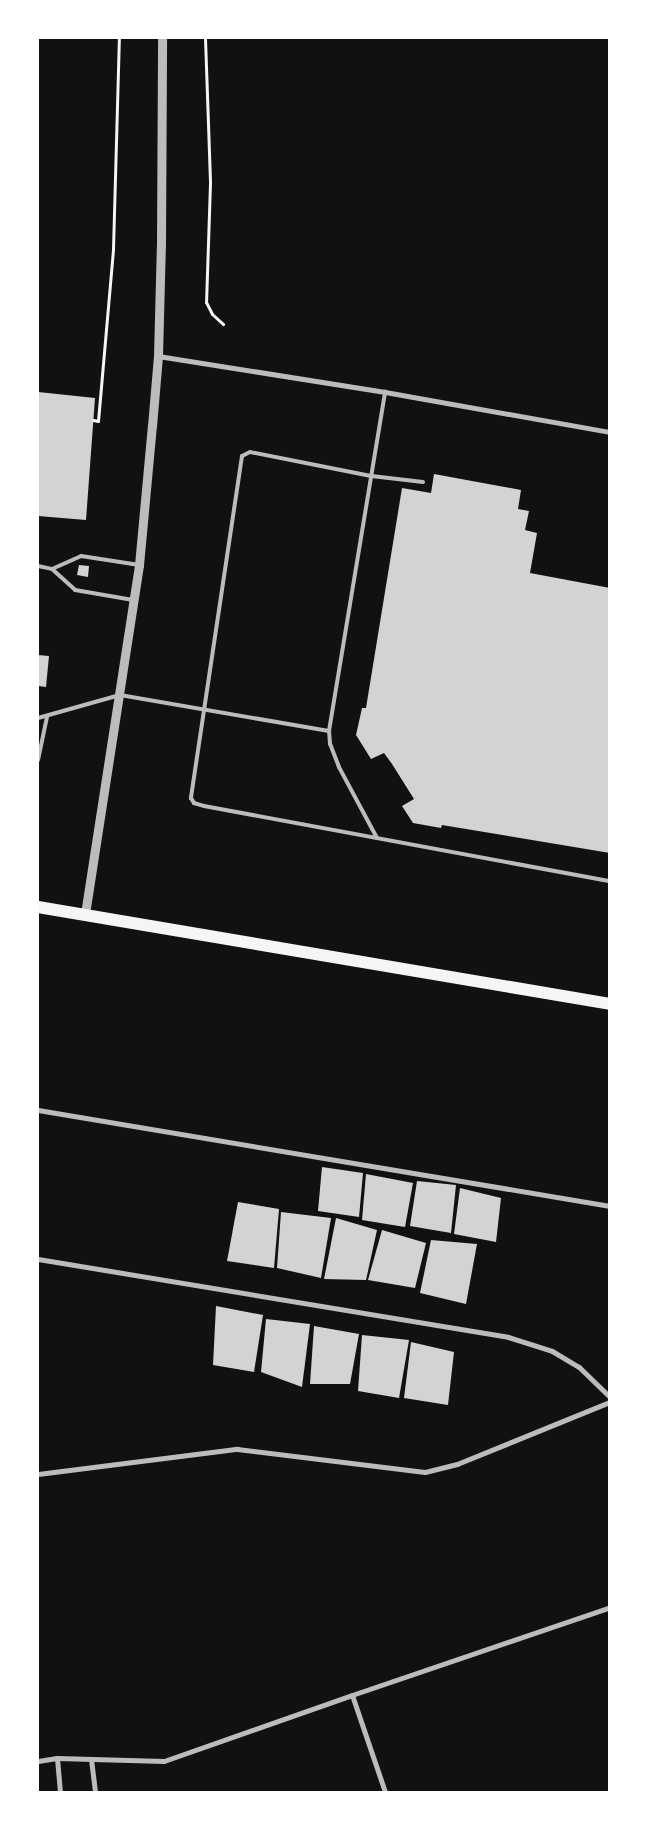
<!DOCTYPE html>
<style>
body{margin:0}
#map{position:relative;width:647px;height:1830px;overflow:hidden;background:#111;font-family:Poppins,sans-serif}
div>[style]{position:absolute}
.building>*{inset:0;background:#d3d3d3}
.path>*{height:3px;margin:-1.5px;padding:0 1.5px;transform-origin:1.5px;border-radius:1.5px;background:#f5f5f5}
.service>*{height:4px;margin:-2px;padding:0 2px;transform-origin:2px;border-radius:2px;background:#bcbcbc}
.minor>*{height:5px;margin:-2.5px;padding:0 2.5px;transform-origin:2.5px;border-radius:2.5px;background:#bcbcbc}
.tertiary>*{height:9px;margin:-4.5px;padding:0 4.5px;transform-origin:4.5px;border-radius:4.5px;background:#bcbcbc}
.primary>*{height:12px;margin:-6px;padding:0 6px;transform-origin:6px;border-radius:6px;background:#f5f5f5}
span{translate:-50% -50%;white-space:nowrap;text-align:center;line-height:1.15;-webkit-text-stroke:4px #fff;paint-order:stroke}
.frame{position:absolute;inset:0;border:39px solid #fff;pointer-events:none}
</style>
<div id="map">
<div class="building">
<i style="clip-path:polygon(38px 392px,95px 398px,86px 520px,38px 516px)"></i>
<i style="clip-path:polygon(434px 474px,521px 490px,518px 509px,529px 511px,525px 530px,537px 533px,530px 573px,610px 588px,610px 853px,442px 825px,441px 828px,413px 823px,402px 806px,414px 799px,392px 764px,384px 753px,371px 759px,356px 735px,362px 708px,366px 708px,402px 488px,431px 493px)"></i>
<i style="clip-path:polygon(79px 565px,89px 566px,88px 577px,77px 575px)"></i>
<i style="clip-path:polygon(38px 655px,49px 656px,46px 687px,38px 686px)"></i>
<i style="clip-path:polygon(322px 1167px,363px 1173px,359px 1217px,318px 1211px)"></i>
<i style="clip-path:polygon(366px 1174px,413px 1183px,405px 1227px,362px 1220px)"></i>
<i style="clip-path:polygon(417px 1181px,456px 1185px,451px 1233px,410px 1226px)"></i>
<i style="clip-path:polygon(460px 1188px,501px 1198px,496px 1242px,454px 1234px)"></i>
<i style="clip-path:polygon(238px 1202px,279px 1209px,274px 1268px,227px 1261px)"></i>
<i style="clip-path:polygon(281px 1212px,331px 1218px,321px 1278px,277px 1268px)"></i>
<i style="clip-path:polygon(336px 1218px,377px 1230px,366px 1280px,324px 1279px)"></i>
<i style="clip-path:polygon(382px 1230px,426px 1243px,415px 1288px,368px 1280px)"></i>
<i style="clip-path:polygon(431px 1240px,477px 1244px,466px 1304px,420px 1293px)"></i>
<i style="clip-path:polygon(216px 1306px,263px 1315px,254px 1372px,213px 1365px)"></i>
<i style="clip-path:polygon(266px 1319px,310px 1324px,302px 1387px,261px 1372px)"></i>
<i style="clip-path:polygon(314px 1326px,359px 1334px,350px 1384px,310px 1384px)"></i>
<i style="clip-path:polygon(362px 1335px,409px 1340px,399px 1398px,358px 1391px)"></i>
<i style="clip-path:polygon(411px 1342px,454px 1352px,448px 1405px,404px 1398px)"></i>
</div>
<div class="path">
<i style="left:205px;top:38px;width:145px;rotate:88deg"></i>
<i style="left:210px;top:183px;width:119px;rotate:91.9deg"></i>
<i style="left:206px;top:302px;width:13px;rotate:63deg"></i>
<i style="left:212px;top:314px;width:15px;rotate:42deg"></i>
<i style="left:93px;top:420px;width:5px;rotate:11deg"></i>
<i style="left:98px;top:421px;width:173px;rotate:-85deg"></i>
<i style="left:113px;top:249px;width:211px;rotate:-88.4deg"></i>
</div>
<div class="service">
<i style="left:423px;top:482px;width:52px;rotate:-173.4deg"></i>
<i style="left:371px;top:476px;width:123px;rotate:-168.8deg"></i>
<i style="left:250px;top:452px;width:9px;rotate:153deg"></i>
<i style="left:242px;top:456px;width:346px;rotate:98.5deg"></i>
<i style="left:191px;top:798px;width:6px;rotate:59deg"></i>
<i style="left:194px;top:803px;width:10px;rotate:17deg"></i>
<i style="left:204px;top:806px;width:413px;rotate:10.5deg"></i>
<i style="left:38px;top:566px;width:14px;rotate:12deg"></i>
<i style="left:52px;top:569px;width:32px;rotate:-24deg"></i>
<i style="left:81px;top:556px;width:59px;rotate:8.8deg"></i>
<i style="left:52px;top:569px;width:31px;rotate:42deg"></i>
<i style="left:75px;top:590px;width:59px;rotate:9.8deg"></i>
<i style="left:38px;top:718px;width:85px;rotate:-15.7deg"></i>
<i style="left:120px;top:695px;width:212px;rotate:9.8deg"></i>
<i style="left:38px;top:760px;width:44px;rotate:-78.2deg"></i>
<i style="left:377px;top:838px;width:81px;rotate:-118.2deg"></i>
<i style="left:339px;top:767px;width:25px;rotate:-111deg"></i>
<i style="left:330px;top:744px;width:13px;rotate:-94deg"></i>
<i style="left:329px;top:731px;width:344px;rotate:-80.6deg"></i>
</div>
<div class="minor">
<i style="left:158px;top:356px;width:230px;rotate:9deg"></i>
<i style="left:385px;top:392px;width:229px;rotate:10.1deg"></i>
<i style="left:38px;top:1110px;width:580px;rotate:9.53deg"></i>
<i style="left:38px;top:1259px;width:476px;rotate:9.4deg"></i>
<i style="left:508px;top:1337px;width:46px;rotate:17.7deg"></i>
<i style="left:552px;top:1351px;width:31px;rotate:31deg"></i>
<i style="left:579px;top:1367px;width:43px;rotate:44.1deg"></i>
<i style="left:38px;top:1474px;width:201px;rotate:-7.2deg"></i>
<i style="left:237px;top:1449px;width:189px;rotate:7deg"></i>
<i style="left:425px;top:1472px;width:33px;rotate:-14deg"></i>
<i style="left:457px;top:1464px;width:165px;rotate:-22.1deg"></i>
<i style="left:352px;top:1695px;width:273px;rotate:-18.8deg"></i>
<i style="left:57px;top:1758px;width:107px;rotate:1.6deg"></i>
<i style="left:164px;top:1761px;width:199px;rotate:-19.3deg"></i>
<i style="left:352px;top:1695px;width:102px;rotate:71.2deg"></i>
<i style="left:91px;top:1759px;width:33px;rotate:83deg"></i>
<i style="left:38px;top:1761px;width:19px;rotate:-9deg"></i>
<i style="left:57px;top:1758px;width:34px;rotate:85deg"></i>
</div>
<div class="tertiary">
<i style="left:85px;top:914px;width:353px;rotate:-81.2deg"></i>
<i style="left:139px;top:565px;width:140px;rotate:-84.7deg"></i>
<i style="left:152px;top:426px;width:70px;rotate:-85.1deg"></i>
<i style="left:158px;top:356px;width:111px;rotate:-88.5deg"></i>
<i style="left:161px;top:245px;width:207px;rotate:-89.7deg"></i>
</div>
<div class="primary">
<i style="left:38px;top:907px;width:580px;rotate:9.62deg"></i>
</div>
<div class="frame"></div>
</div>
